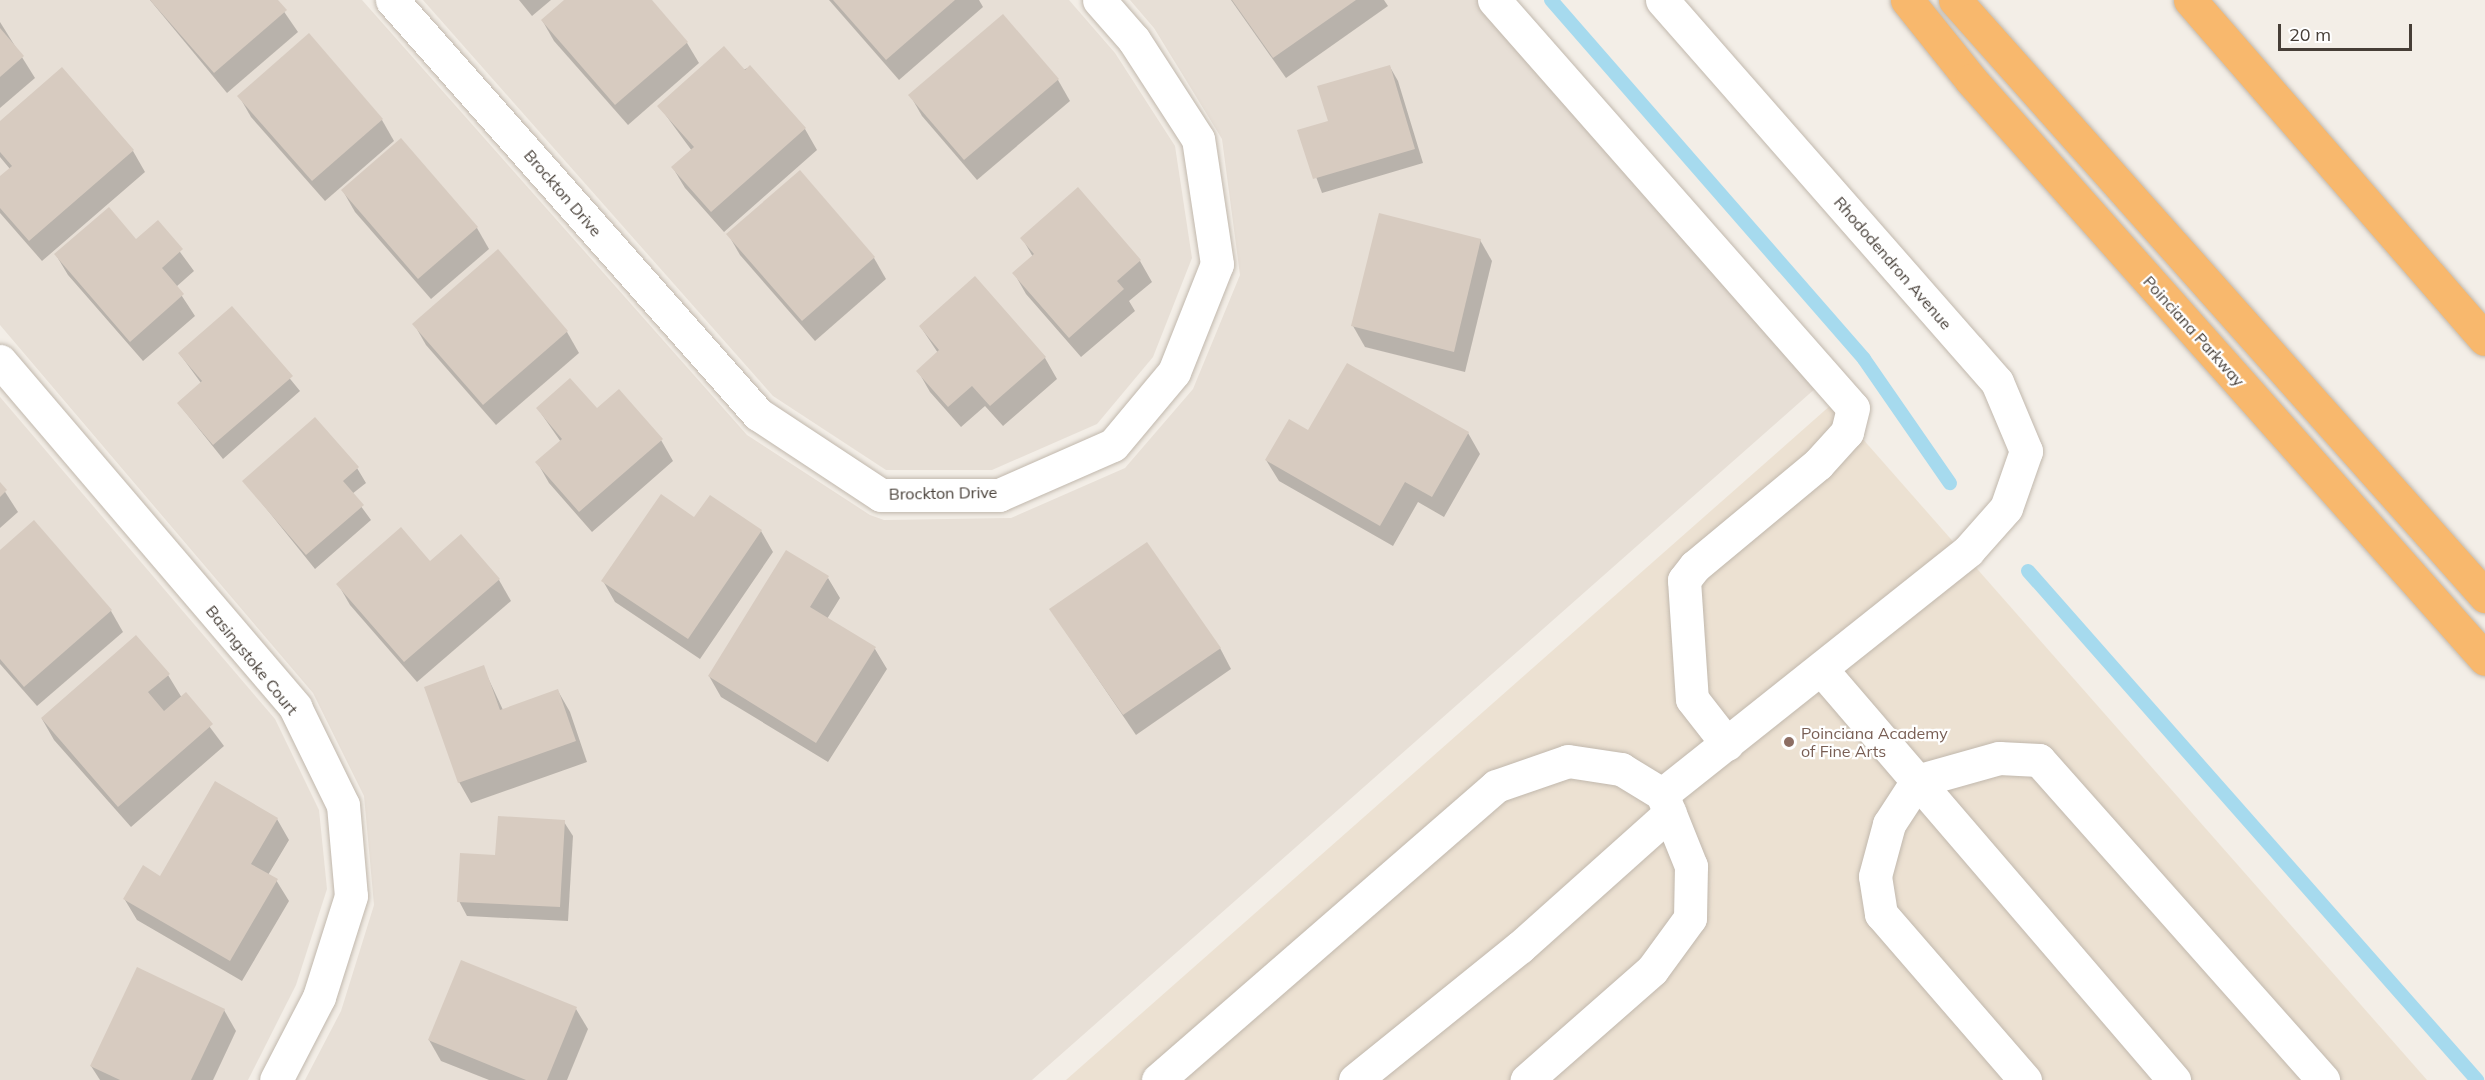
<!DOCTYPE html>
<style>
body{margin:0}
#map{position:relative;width:2485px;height:1080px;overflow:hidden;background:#f3eee7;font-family:Mulish,sans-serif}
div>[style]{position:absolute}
.residential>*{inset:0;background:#e7dfd6}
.education>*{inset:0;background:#ece1d2}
.shadow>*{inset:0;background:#0003}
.stream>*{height:14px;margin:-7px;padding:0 7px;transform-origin:7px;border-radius:7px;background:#a6daee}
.building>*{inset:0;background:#d7cbc0}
.roads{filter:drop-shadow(0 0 2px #c1b8ad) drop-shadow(0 0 2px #c1b8ad)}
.minor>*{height:33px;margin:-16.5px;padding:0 16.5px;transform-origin:16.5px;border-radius:16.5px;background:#fff}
.highway>*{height:33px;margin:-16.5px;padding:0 16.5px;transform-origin:16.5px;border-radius:16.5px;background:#f8b86d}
.dots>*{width:16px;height:16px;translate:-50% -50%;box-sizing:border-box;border:3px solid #fff;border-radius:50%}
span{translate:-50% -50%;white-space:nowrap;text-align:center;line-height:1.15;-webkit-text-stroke:4.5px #fff;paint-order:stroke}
.street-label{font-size:16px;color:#463e37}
.education-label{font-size:16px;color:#785e54}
.left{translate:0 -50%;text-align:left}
.scale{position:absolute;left:2278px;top:24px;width:134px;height:27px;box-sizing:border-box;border:3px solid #463e37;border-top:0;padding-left:8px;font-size:18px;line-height:21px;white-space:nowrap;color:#463e37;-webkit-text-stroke:4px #fff;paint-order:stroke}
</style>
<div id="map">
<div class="residential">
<i style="clip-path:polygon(0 0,362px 0,747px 435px,870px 515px,884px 520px,1011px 518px,1125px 468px,1193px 389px,1240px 275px,1222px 139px,1154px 28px,1130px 0,1514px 0,1868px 401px,1861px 407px,1817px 387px,1032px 1080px,305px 1080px,341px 1011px,374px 905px,364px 796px,313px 693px,0 325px)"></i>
<i style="clip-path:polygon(423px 0,1069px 0,1115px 53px,1175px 146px,1192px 258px,1153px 357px,1097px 424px,992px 470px,886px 470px,773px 396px)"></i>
<i style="clip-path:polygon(0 397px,275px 719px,319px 810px,327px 889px,296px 985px,248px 1080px,0 1080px)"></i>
</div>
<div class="education">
<i style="clip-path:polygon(1832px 404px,2427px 1080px,1066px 1080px)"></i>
</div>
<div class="shadow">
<i style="clip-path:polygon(150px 0,276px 0,298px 32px,227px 93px)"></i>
<i style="clip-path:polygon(519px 0,551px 0,532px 16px)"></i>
<i style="clip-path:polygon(566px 0,650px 0,687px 43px,699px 63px,628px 125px,554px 41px,542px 20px)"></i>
<i style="clip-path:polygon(829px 0,979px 0,983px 7px,899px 80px)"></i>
<i style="clip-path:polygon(1231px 0,1384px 0,1388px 6px,1286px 78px)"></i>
<i style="clip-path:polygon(1003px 16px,1058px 80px,1070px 101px,977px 180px,922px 116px,910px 95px)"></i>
<i style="clip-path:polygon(0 22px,35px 78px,0 108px)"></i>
<i style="clip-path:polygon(309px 35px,382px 120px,394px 141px,325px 201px,251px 117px,239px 96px)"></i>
<i style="clip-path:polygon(750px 67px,805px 129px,817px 150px,724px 232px,685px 188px,673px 168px,692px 151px,659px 106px)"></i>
<i style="clip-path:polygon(1390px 67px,1398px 81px,1423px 163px,1322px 193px,1299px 131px,1330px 122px)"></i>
<i style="clip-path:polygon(0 123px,133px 151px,145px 172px,42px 261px,0 213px,0 178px,10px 169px,0 157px)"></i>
<i style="clip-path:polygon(401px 140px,477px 228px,489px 249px,431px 299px,355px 212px,343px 191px)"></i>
<i style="clip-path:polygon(800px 172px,874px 258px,886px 279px,815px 341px,740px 255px,728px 234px)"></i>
<i style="clip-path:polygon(158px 222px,194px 271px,176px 287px,195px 316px,143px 361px,68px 275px,56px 255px,136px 241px)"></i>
<i style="clip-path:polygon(1022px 238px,1140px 261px,1152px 282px,1129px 301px,1135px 311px,1081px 357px,1026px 294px,1014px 273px,1033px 257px)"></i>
<i style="clip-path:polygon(1480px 240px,1492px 261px,1465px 372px,1365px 347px,1353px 326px)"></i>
<i style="clip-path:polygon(497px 252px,567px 332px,579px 353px,496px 425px,426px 345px,414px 324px)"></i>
<i style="clip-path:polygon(975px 278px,1045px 358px,1057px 379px,1003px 426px,985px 406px,961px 427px,930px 392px,918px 371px,938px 353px,920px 326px)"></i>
<i style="clip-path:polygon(232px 308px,300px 391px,223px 459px,178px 403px,201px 383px,179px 353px)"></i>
<i style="clip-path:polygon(538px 409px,597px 411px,661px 440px,673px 461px,592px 532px,549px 483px,537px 462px,561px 442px)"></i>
<i style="clip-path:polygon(1308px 432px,1468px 433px,1480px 454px,1444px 517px,1418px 502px,1393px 546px,1279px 481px,1266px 460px)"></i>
<i style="clip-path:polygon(357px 468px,366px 483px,352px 494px,371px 520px,315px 569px,244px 481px)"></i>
<i style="clip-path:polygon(0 484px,18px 512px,0 528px)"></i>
<i style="clip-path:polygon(710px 497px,761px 531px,773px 552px,700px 659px,615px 602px,603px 581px,695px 519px)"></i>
<i style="clip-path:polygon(0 552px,111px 611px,123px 632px,37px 706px,0 664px)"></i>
<i style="clip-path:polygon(430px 563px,499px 580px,511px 601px,417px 682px,350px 605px,338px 584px)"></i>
<i style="clip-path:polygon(828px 578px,840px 598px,827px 619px,875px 649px,887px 669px,828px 762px,721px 697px,709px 676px)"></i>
<i style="clip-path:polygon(1051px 610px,1220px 648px,1231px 669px,1136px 735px)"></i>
<i style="clip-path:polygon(483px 667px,503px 710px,558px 691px,570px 712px,587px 762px,471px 803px,459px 782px)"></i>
<i style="clip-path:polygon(168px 675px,182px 698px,185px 694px,224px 746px,131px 827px,54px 740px,42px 719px)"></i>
<i style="clip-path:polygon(277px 819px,289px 840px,268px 875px,276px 880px,289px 901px,242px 981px,137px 920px,125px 900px)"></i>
<i style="clip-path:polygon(564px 822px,573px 836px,568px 921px,467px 916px,459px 901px,496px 857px)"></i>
<i style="clip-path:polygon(576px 1009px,588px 1029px,567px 1080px,489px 1080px,441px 1061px,429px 1040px)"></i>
<i style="clip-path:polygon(224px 1010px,236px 1031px,213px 1080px,100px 1080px,91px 1066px)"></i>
</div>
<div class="stream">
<i style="left:1551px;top:0;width:476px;rotate:48.9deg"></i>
<i style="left:1864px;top:359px;width:151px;rotate:55.3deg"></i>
<i style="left:2028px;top:571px;width:679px;rotate:48.58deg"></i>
</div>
<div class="building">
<i style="clip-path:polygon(150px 0,278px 0,287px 10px,214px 73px)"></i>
<i style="clip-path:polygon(564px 0,652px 0,688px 42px,615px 105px,541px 20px)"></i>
<i style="clip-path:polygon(833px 0,955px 0,886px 60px)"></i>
<i style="clip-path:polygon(1232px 0,1356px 0,1273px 58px)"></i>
<i style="clip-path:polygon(1003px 14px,1059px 79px,964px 160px,908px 95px)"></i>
<i style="clip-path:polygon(0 28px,24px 56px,0 77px)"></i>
<i style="clip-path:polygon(309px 33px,383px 119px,312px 181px,237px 96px)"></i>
<i style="clip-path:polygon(724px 46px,745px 70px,750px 65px,806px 128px,711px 212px,671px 167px,694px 147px,657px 106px)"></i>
<i style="clip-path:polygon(1390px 65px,1415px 149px,1313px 179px,1297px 130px,1328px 121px,1317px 86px)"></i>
<i style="clip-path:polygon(62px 67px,134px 150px,29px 241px,0 208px,0 176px,12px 166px,0 152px,0 121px)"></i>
<i style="clip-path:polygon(401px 138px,478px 227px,418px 279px,341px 190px)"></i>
<i style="clip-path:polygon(800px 170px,875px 257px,802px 321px,726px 234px)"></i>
<i style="clip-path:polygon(1078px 187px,1141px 260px,1117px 281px,1124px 289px,1069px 338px,1012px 273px,1034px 254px,1020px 238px)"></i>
<i style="clip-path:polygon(109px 207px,136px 239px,158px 220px,183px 249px,162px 268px,184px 294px,130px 342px,54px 254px)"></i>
<i style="clip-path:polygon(1379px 213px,1481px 239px,1454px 352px,1351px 326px)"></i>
<i style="clip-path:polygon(498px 249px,568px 331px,483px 405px,412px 324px)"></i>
<i style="clip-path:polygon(975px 276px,1046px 357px,990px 406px,972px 386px,948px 407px,916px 371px,939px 350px,919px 326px)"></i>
<i style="clip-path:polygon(232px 306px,293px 376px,213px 445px,177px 403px,202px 381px,178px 353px)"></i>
<i style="clip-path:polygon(1347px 363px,1469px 432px,1432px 497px,1405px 482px,1380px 526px,1265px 460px,1289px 419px,1308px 430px)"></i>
<i style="clip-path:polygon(570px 378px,597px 408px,619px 389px,663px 439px,579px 512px,535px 462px,562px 439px,536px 408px)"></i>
<i style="clip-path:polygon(315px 417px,359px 467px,343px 481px,364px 505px,306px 555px,242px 481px)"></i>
<i style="clip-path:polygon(0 482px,7px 490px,0 497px)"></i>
<i style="clip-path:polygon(661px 494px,694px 517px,710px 495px,762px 530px,688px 639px,601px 581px)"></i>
<i style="clip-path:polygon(34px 520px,112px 610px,24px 687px,0 659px,0 550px)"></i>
<i style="clip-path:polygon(401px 527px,430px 561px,461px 534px,500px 579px,404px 662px,336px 584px)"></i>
<i style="clip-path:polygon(1147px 542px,1221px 648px,1123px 715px,1049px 609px)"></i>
<i style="clip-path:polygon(786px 550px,829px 576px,810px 607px,876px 647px,816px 743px,708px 676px)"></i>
<i style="clip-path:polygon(136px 635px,170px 674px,148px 692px,164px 711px,186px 692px,213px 724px,118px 807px,41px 718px)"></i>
<i style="clip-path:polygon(484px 665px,500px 710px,558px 689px,576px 741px,458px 783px,424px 687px)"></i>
<i style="clip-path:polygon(215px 781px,278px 818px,251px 864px,278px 879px,230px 961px,123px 899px,143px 865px,160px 876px)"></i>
<i style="clip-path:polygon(498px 816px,565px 820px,560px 907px,457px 902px,460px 853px,495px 855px)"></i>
<i style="clip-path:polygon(461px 960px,577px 1007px,547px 1080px,526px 1080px,428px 1040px)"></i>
<i style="clip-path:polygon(137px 967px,225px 1009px,191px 1080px,120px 1080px,90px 1066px)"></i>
</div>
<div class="roads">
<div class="minor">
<i style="left:392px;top:0;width:553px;rotate:48.52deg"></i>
<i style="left:758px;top:414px;width:147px;rotate:33.4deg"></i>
<i style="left:881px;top:495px;width:118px"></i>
<i style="left:999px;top:495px;width:124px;rotate:-23.7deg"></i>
<i style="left:1113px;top:445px;width:95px;rotate:-50.1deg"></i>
<i style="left:1174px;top:372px;width:116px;rotate:-68.3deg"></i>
<i style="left:1217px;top:264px;width:126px;rotate:-98.6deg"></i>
<i style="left:1198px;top:139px;width:118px;rotate:-122.9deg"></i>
<i style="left:1134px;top:40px;width:53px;rotate:-131.2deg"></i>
<i style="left:1494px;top:0;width:543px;rotate:48.66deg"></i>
<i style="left:1853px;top:408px;width:25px;rotate:104deg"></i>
<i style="left:1847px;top:432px;width:43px;rotate:132.2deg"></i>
<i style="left:1818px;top:464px;width:160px;rotate:140.3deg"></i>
<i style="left:1695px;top:566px;width:18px;rotate:128deg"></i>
<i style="left:1684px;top:580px;width:119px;rotate:86.2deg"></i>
<i style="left:1692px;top:699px;width:57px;rotate:52.1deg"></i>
<i style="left:1662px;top:0;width:508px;rotate:48.75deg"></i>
<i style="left:1997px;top:382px;width:75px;rotate:67.2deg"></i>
<i style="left:2026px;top:451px;width:60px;rotate:109.3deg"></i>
<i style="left:2006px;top:508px;width:57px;rotate:131.5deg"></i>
<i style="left:1968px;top:551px;width:391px;rotate:141.5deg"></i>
<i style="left:0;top:361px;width:455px;rotate:49.5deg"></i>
<i style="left:295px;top:707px;width:109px;rotate:63.9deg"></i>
<i style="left:343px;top:805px;width:91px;rotate:85deg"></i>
<i style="left:351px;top:896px;width:106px;rotate:107.6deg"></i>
<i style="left:319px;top:997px;width:93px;rotate:117.4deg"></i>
<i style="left:1821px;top:669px;width:542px;rotate:49.34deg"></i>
<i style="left:1158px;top:1080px;width:448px;rotate:-41deg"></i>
<i style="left:1496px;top:786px;width:76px;rotate:-19.1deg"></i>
<i style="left:1568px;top:761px;width:54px;rotate:8.6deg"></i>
<i style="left:1621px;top:769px;width:48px;rotate:31.4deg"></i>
<i style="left:1662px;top:794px;width:78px;rotate:68.1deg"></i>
<i style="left:1691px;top:866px;width:52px;rotate:91.1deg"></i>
<i style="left:1690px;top:918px;width:64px;rotate:126.2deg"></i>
<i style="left:1652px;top:970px;width:167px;rotate:138.7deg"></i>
<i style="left:1355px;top:1080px;width:212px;rotate:-38.9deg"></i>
<i style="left:1520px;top:947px;width:201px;rotate:-41.8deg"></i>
<i style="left:2025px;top:1080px;width:220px;rotate:-130.9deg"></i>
<i style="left:1881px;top:914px;width:38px;rotate:-99deg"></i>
<i style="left:1875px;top:876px;width:54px;rotate:-74.9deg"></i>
<i style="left:1889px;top:824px;width:51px;rotate:-56.9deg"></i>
<i style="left:1917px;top:781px;width:85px;rotate:-15.7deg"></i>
<i style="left:1999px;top:758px;width:40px;rotate:2.9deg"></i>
<i style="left:2039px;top:760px;width:428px;rotate:48.4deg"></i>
</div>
<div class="highway">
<i style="left:1907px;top:0;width:102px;rotate:51.3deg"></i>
<i style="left:1971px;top:80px;width:774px;rotate:48.4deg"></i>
<i style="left:1955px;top:0;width:798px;rotate:48.35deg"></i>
<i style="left:2190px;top:0;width:449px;rotate:49deg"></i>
</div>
</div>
<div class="dots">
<i style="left:1789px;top:742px;background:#8d6e63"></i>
</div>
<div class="street-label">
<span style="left:563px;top:193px;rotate:49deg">Brockton Drive</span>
<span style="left:1893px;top:263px;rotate:49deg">Rhododendron Avenue</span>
<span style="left:2194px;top:331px;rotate:48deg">Poinciana Parkway</span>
<span style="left:943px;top:493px;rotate:-1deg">Brockton Drive</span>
<span style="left:252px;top:660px;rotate:51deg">Basingstoke Court</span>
</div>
<div class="education-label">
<span class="left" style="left:1801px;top:742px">Poinciana Academy<br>of Fine Arts</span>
</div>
<div class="scale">20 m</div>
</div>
